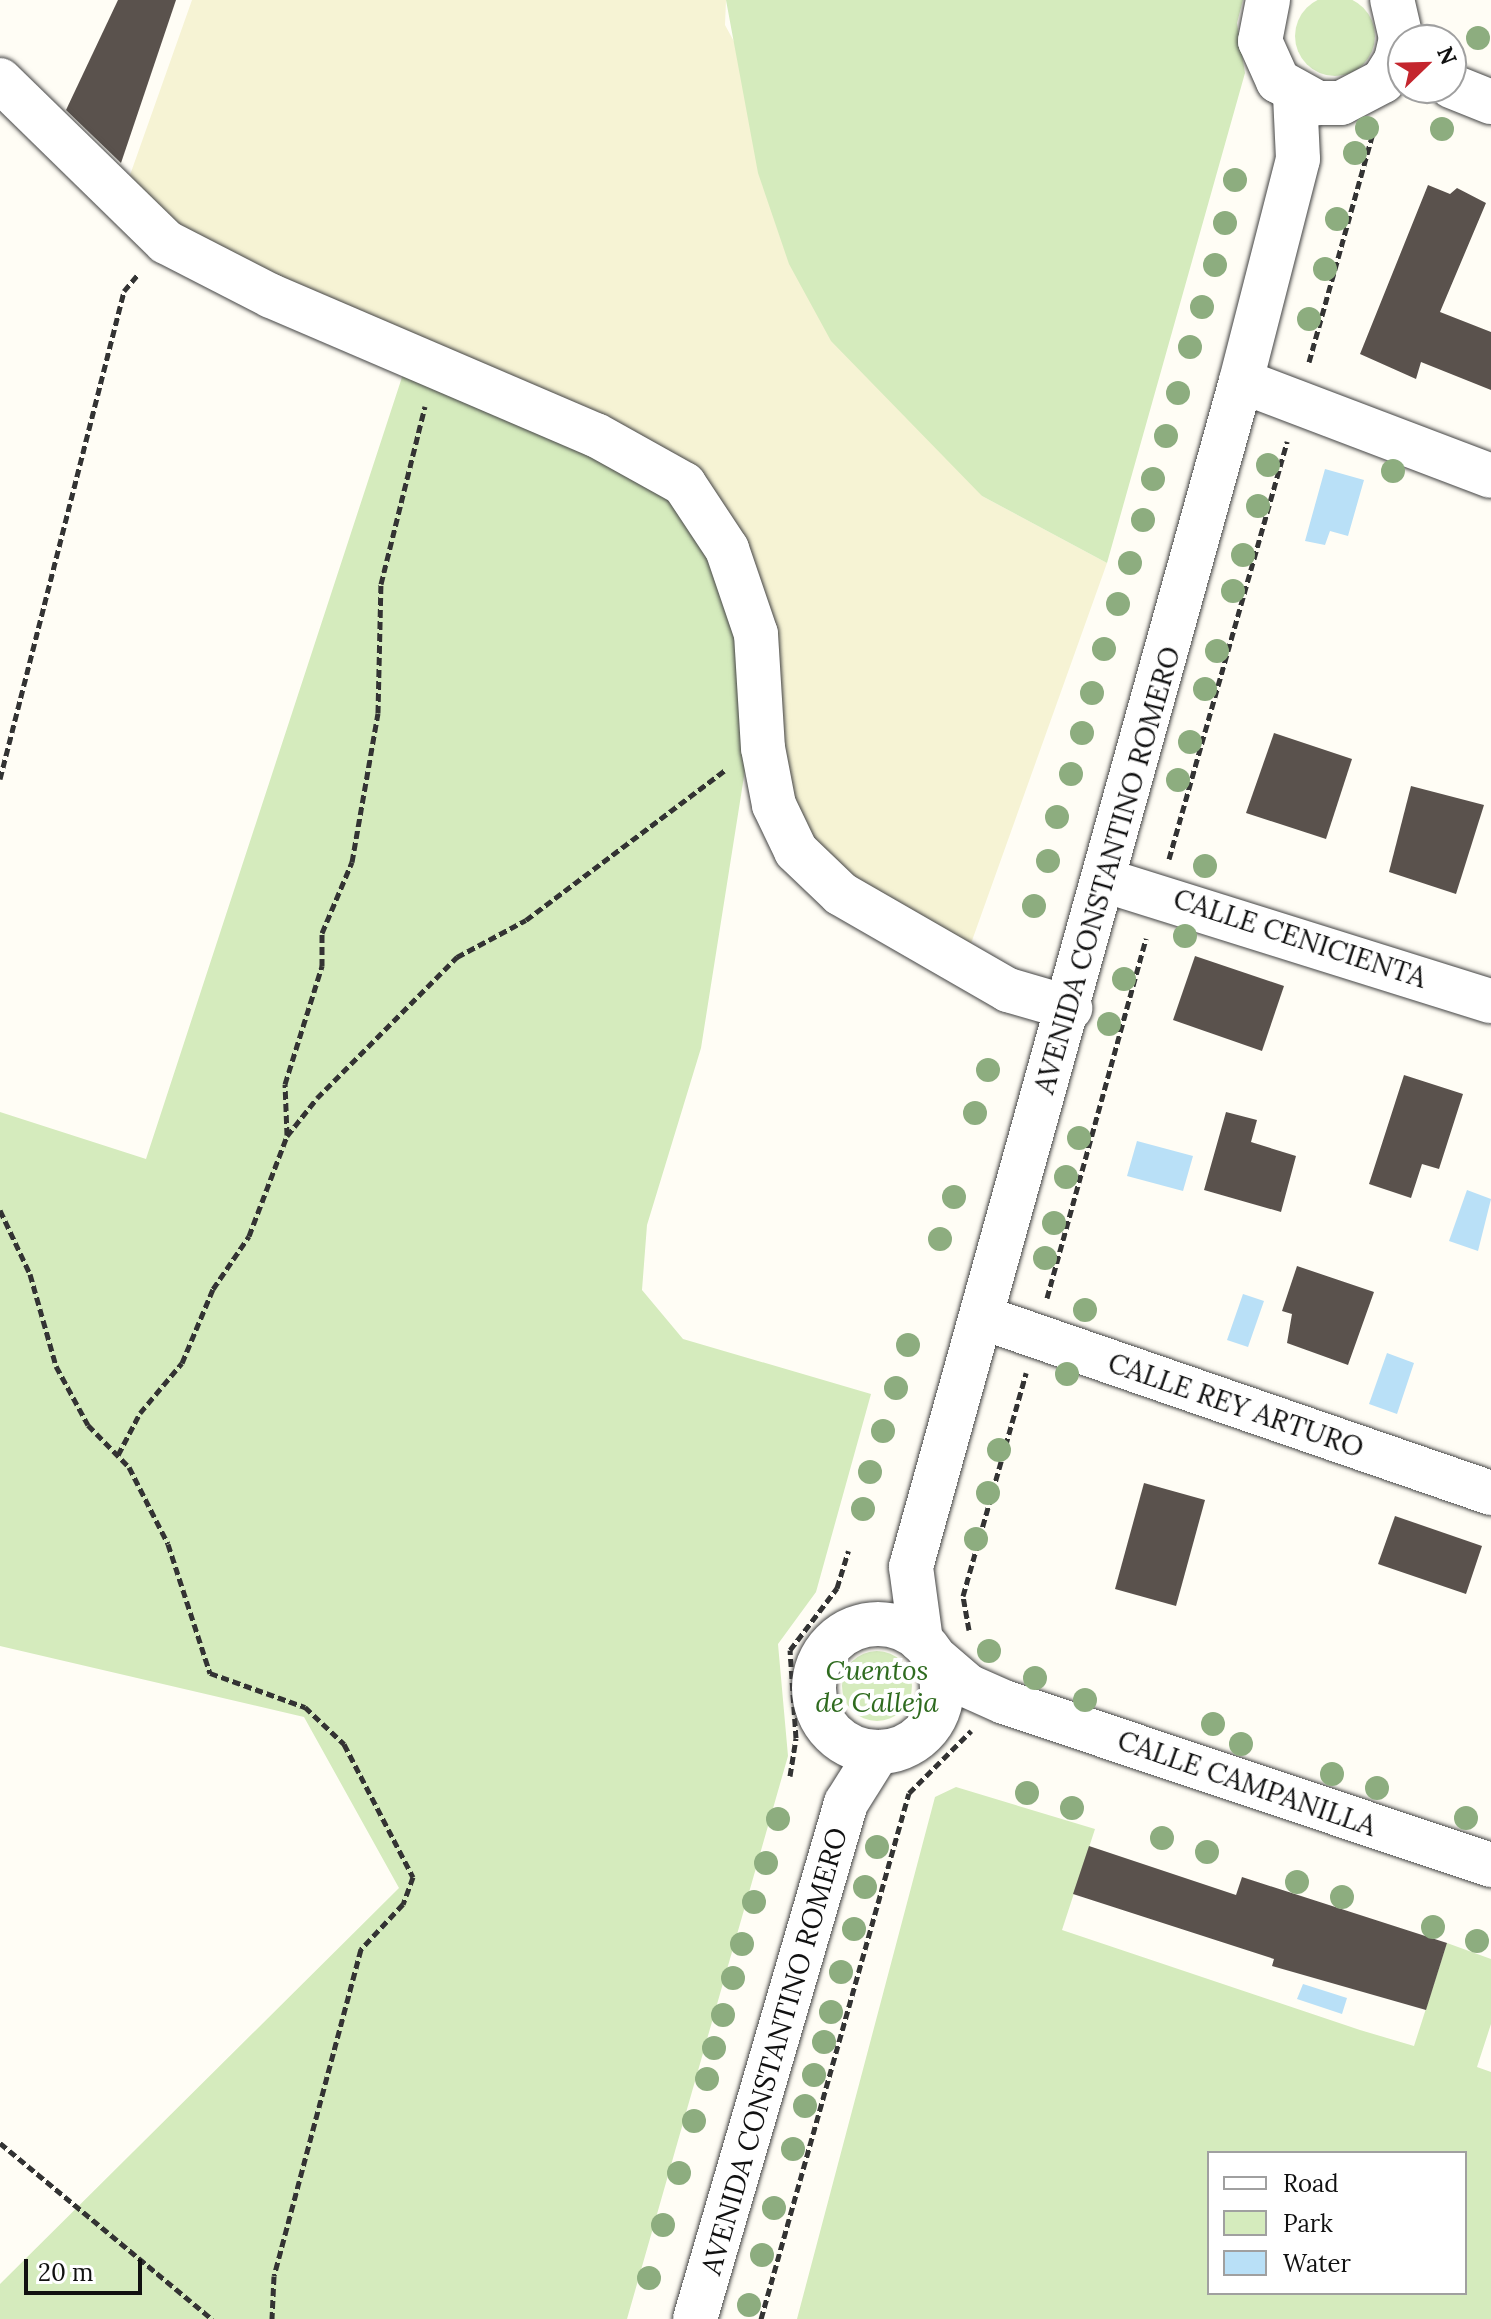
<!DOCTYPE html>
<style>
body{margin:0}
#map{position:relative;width:1491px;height:2319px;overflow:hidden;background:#fffdf5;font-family:Lora,serif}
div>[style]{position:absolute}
.farmland>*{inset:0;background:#f6f3d4}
.green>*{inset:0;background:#d5ebbd}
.round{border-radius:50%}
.water>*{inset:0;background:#b9e0f7}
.building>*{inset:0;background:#5a524d}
.path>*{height:5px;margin-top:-2.5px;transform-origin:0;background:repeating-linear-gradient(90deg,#333 0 8px,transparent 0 12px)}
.roads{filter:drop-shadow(0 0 2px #444) drop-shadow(0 0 2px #444)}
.minor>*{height:44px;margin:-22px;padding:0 22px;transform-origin:22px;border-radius:22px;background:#fff}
.minor>.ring{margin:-22px;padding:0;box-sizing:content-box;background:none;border:44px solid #fff;border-radius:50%}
.trees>*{width:24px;height:24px;margin:-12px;border-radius:50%;background:#8dad7f}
span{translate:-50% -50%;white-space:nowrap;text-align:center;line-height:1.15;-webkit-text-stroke:8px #fff;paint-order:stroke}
.street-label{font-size:28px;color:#111}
.park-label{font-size:28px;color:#2f6b1f;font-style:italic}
.legend{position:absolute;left:1207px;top:2151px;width:260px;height:144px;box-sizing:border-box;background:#fff;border:2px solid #a0a0a0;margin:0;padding:10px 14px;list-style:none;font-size:24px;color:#111}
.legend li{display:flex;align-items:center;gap:16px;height:40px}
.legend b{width:40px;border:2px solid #a0a0a0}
.north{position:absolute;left:1387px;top:24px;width:80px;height:80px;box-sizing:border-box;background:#fff;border:2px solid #a0a0a0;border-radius:50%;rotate:67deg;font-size:22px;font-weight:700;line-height:32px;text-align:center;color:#111}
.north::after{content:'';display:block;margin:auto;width:28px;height:36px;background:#c4262e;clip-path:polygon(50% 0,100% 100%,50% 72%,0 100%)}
.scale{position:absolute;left:24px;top:2259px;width:118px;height:36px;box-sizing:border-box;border:4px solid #111;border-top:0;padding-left:10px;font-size:24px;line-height:28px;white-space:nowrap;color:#111;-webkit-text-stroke:6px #fff;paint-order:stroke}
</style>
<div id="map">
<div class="farmland">
<i style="clip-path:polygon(192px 0,726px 0,725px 25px,982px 496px,1107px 563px,969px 949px,819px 858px,793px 809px,750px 581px,124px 192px)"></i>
</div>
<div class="green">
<i class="round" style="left:1295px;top:-4px;width:80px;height:80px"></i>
<i style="clip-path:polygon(726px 0,1243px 0,1237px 23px,1245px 73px,1107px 563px,982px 496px,831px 341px,789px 264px,758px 173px)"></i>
<i style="clip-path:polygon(405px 368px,670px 493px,736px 606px,745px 770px,701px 1048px,647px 1225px,642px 1290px,683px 1339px,871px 1394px,816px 1592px,778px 1644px,788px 1756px,627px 2319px,0 2319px,0 2284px,399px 1888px,304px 1717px,0 1646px,0 1112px,146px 1159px)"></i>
<i class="round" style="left:842px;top:1651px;width:70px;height:70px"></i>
<i style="clip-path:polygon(evenodd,956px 1787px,1095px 1829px,1062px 1930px,1360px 2030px,1414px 2046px,1447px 1943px,1491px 1959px,1491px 2024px,1477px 2067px,1491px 2072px,1491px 2319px,797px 2319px,935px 1797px,956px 1787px,1209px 2153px,1465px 2153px,1465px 2293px,1209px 2293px,1209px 2153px)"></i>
</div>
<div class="water">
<i style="clip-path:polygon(1325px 469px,1364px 480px,1348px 536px,1330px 531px,1325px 545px,1305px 541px)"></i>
<i style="clip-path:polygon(1137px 1141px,1193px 1156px,1183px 1191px,1127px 1176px)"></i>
<i style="clip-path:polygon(1467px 1190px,1491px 1199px,1478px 1251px,1449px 1241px)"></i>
<i style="clip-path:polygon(1243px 1294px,1264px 1301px,1248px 1347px,1227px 1340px)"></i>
<i style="clip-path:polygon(1387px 1353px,1414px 1363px,1397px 1414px,1369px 1404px)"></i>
<i style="clip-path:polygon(1303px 1984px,1347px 1998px,1342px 2014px,1297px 1999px)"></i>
</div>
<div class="building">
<i style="clip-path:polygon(118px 0,176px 0,121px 163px,66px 110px)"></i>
<i style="clip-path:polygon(1428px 185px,1450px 194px,1457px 188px,1486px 203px,1440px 312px,1491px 332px,1491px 390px,1421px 362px,1416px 379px,1360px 354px)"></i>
<i style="clip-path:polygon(1274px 733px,1352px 759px,1326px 839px,1246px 813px)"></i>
<i style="clip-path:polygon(1411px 786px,1484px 805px,1456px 894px,1389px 872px)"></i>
<i style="clip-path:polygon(1195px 956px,1284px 986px,1262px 1051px,1173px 1020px)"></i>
<i style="clip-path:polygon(1404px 1075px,1463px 1094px,1439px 1169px,1422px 1164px,1411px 1198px,1369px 1184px)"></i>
<i style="clip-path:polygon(1226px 1112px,1257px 1120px,1251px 1142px,1296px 1156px,1281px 1212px,1204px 1190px)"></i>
<i style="clip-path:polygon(1297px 1266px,1374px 1292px,1348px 1365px,1287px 1343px,1292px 1314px,1282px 1311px)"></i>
<i style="clip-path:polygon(1144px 1483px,1205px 1500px,1176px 1606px,1115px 1589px)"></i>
<i style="clip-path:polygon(1395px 1516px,1482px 1546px,1466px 1594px,1378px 1564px)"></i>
<i style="clip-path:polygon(1089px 1846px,1236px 1895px,1242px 1877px,1447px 1943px,1426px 2010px,1272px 1966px,1274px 1959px,1073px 1894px)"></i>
</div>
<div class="path">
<i style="left:1449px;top:39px;width:2px;rotate:27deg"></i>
<i style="left:1309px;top:362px;width:238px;rotate:-74.4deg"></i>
<i style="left:0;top:779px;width:504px;rotate:-75.74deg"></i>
<i style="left:124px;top:291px;width:23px;rotate:-50deg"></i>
<i style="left:1169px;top:859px;width:434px;rotate:-74.2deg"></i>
<i style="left:287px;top:1135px;width:51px;rotate:-92.2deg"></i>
<i style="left:285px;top:1084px;width:124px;rotate:-72.6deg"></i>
<i style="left:322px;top:966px;width:33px;rotate:-90deg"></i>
<i style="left:322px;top:933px;width:77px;rotate:-67.1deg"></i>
<i style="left:352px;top:862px;width:151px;rotate:-80.1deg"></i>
<i style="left:378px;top:713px;width:129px;rotate:-88.7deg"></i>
<i style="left:381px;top:584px;width:183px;rotate:-76.1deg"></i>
<i style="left:0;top:1210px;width:71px;rotate:64.9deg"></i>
<i style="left:30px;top:1274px;width:96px;rotate:74.2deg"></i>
<i style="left:56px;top:1366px;width:67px;rotate:61.5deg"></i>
<i style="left:88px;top:1425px;width:59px;rotate:45.7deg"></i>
<i style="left:129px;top:1467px;width:86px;rotate:63.1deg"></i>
<i style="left:168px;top:1544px;width:136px;rotate:72deg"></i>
<i style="left:210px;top:1673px;width:101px;rotate:19.7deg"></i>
<i style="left:305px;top:1707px;width:54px;rotate:43.5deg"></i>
<i style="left:344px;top:1744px;width:150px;rotate:62.6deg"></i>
<i style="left:413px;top:1877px;width:29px;rotate:110deg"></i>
<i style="left:403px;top:1904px;width:62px;rotate:133deg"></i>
<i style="left:361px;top:1949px;width:338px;rotate:104.9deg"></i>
<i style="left:274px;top:2276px;width:43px;rotate:92.7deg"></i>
<i style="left:1047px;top:1298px;width:373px;rotate:-74.6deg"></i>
<i style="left:118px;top:1455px;width:47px;rotate:-62.4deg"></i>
<i style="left:140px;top:1413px;width:65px;rotate:-50deg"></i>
<i style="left:182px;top:1363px;width:80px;rotate:-67.3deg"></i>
<i style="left:213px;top:1289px;width:64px;rotate:-55.8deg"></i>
<i style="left:249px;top:1236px;width:107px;rotate:-69.2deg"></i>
<i style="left:287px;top:1136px;width:48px;rotate:-51.7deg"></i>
<i style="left:317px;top:1098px;width:199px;rotate:-45.2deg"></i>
<i style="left:457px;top:957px;width:78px;rotate:-28.2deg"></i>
<i style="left:526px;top:920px;width:249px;rotate:-37deg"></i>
<i style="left:969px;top:1630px;width:35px;rotate:-100deg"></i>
<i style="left:963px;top:1596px;width:232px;rotate:-74.2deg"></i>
<i style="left:790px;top:1776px;width:38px;rotate:-81deg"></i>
<i style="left:796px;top:1738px;width:88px;rotate:-93.9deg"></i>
<i style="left:790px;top:1650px;width:78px;rotate:-52.8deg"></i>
<i style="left:837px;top:1588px;width:39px;rotate:-73deg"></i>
<i style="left:0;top:2143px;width:276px;rotate:39.7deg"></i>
<i style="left:761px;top:2319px;width:546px;rotate:-74.29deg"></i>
<i style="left:909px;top:1793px;width:88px;rotate:-45deg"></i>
</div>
<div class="roads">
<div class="minor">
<i style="left:1268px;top:0;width:42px;rotate:101deg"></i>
<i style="left:1260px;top:41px;width:44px;rotate:65.8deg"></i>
<i style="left:1278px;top:81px;width:46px;rotate:28.8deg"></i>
<i style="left:1318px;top:103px;width:23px"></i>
<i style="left:1341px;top:103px;width:47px;rotate:-27.6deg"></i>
<i style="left:1383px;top:81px;width:25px;rotate:-58deg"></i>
<i style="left:1396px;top:60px;width:23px;rotate:-77deg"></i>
<i style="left:1401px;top:38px;width:39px;rotate:-103deg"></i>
<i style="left:0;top:80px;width:232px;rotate:44.3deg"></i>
<i style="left:166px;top:242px;width:118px;rotate:27.2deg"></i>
<i style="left:271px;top:296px;width:353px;rotate:23.2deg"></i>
<i style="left:596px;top:435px;width:101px;rotate:29.1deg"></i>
<i style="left:684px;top:484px;width:78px;rotate:56.5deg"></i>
<i style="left:727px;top:549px;width:90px;rotate:71.2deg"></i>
<i style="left:756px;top:634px;width:114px;rotate:86.5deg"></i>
<i style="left:763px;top:748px;width:58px;rotate:79.1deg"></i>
<i style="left:774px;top:805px;width:51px;rotate:64.4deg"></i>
<i style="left:796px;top:851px;width:62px;rotate:43.7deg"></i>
<i style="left:841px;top:894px;width:193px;rotate:29.9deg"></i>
<i style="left:1008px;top:990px;width:65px;rotate:16.2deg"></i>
<i style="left:1451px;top:86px;width:43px;rotate:21.8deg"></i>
<i style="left:1241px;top:381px;width:267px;rotate:20.8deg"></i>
<i style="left:1107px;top:881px;width:402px;rotate:17.4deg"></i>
<i style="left:981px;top:1317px;width:540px;rotate:19.04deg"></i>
<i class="ring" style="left:814px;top:1624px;width:84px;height:84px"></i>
<i style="left:921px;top:1641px;width:75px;rotate:-97.7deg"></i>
<i style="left:911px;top:1567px;width:1231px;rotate:-74.45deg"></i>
<i style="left:1241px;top:381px;width:229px;rotate:-75.6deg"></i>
<i style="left:1298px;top:159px;width:64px;rotate:-92.7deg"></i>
<i style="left:933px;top:1656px;width:46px;rotate:40.6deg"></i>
<i style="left:968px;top:1686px;width:39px;rotate:24deg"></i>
<i style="left:1004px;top:1702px;width:514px;rotate:18.51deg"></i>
<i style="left:695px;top:2319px;width:538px;rotate:-73.69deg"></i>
<i style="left:846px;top:1803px;width:60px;rotate:-57.9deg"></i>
</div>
</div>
<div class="trees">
<i style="left:1478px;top:38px"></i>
<i style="left:1367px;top:128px"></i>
<i style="left:1442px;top:129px"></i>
<i style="left:1355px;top:153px"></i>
<i style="left:1235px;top:180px"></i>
<i style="left:1337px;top:219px"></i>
<i style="left:1225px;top:223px"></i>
<i style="left:1215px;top:265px"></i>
<i style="left:1325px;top:269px"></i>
<i style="left:1202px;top:307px"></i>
<i style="left:1309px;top:319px"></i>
<i style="left:1190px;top:347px"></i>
<i style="left:1178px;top:393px"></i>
<i style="left:1166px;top:436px"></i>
<i style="left:1268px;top:465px"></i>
<i style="left:1393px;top:471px"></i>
<i style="left:1153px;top:479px"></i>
<i style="left:1258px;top:506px"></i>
<i style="left:1143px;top:520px"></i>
<i style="left:1243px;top:555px"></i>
<i style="left:1130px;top:563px"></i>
<i style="left:1233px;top:591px"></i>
<i style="left:1118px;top:604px"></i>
<i style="left:1104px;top:649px"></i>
<i style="left:1217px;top:651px"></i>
<i style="left:1205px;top:689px"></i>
<i style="left:1092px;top:693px"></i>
<i style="left:1082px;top:733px"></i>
<i style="left:1190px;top:742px"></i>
<i style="left:1071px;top:774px"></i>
<i style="left:1178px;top:780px"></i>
<i style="left:1057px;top:817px"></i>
<i style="left:1048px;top:861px"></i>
<i style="left:1205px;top:866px"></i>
<i style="left:1034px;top:906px"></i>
<i style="left:1185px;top:936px"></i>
<i style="left:1124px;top:979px"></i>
<i style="left:1109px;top:1024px"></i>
<i style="left:988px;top:1070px"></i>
<i style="left:975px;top:1113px"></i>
<i style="left:1079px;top:1138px"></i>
<i style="left:1066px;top:1177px"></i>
<i style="left:954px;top:1197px"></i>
<i style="left:1054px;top:1223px"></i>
<i style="left:940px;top:1239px"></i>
<i style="left:1045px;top:1258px"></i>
<i style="left:1085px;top:1310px"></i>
<i style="left:908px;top:1345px"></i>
<i style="left:1067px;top:1374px"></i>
<i style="left:896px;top:1388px"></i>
<i style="left:883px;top:1431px"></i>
<i style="left:999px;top:1450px"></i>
<i style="left:870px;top:1472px"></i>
<i style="left:988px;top:1493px"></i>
<i style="left:863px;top:1509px"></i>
<i style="left:976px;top:1539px"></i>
<i style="left:989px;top:1651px"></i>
<i style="left:1035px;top:1678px"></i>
<i style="left:1085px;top:1700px"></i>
<i style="left:1213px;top:1724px"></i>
<i style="left:1241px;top:1744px"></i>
<i style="left:1332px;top:1774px"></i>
<i style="left:1377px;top:1788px"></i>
<i style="left:1027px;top:1793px"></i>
<i style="left:1072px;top:1808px"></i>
<i style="left:1466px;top:1818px"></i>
<i style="left:778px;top:1819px"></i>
<i style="left:1162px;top:1838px"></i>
<i style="left:877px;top:1847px"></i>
<i style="left:1207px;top:1852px"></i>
<i style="left:766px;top:1863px"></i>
<i style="left:1297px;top:1882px"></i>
<i style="left:865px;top:1887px"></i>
<i style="left:1342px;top:1897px"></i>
<i style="left:754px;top:1902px"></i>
<i style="left:1433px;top:1927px"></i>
<i style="left:854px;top:1929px"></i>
<i style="left:1477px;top:1941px"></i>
<i style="left:742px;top:1944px"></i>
<i style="left:841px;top:1972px"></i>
<i style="left:733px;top:1978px"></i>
<i style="left:831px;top:2012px"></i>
<i style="left:723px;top:2015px"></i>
<i style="left:824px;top:2042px"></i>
<i style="left:714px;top:2048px"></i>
<i style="left:814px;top:2075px"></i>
<i style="left:707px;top:2079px"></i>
<i style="left:805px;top:2106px"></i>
<i style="left:694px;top:2121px"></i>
<i style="left:793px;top:2149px"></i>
<i style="left:679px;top:2173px"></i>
<i style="left:774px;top:2208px"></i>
<i style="left:663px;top:2225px"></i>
<i style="left:762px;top:2255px"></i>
<i style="left:649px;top:2278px"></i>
<i style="left:749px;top:2305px"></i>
</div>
<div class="street-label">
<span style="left:1107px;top:870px;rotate:-74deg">AVENIDA CONSTANTINO ROMERO</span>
<span style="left:1300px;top:938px;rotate:18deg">CALLE CENICIENTA</span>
<span style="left:1236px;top:1405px;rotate:19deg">CALLE REY ARTURO</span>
<span style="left:1247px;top:1783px;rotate:19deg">CALLE CAMPANILLA</span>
<span style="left:774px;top:2051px;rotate:-74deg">AVENIDA CONSTANTINO ROMERO</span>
</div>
<div class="park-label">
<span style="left:877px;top:1686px">Cuentos<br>de Calleja</span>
</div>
<ul class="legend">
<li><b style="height:10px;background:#fff"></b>Road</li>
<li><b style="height:22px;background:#d5ebbd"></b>Park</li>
<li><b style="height:22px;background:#b9e0f7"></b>Water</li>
</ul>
<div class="north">N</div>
<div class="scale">20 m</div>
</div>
